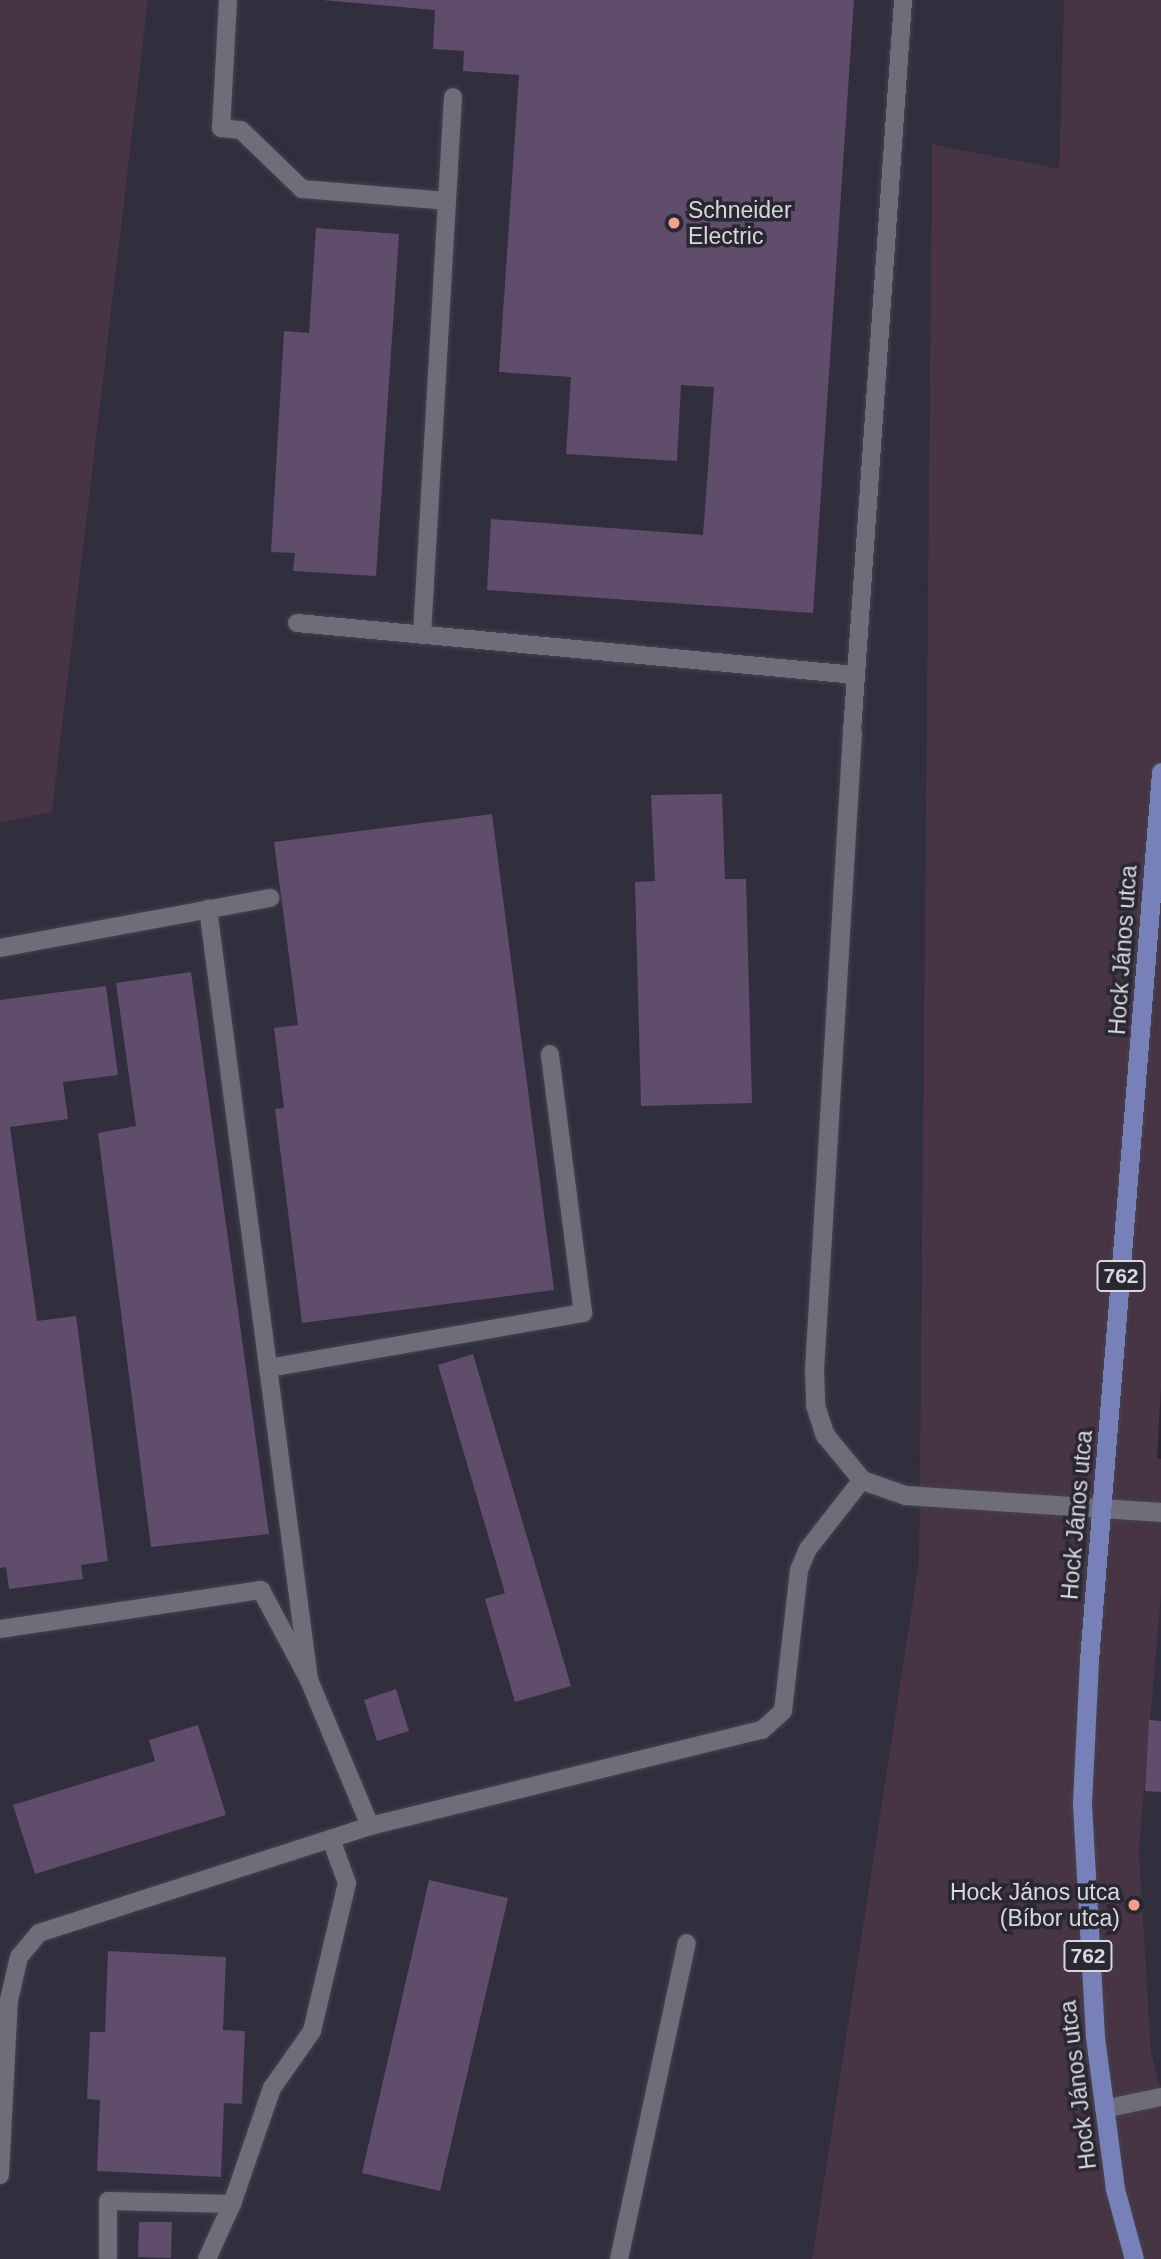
<!DOCTYPE html>
<meta charset="utf-8">
<style>
body{margin:0}
#map{position:relative;width:1161px;height:2259px;overflow:hidden;background:#292731;font-family:Arial,sans-serif}
div>[style]{position:absolute}
.built>*{inset:0;background:#312e3e}
.green>*{inset:0;background:#473444}
.building>*{inset:0;background:#604d6b}
.roads{filter:drop-shadow(0 0 2px #45444c) drop-shadow(0 0 2px #45444c)}
.service>*{height:18px;margin:-9px;padding:0 9px;transform-origin:9px;border-radius:9px;background:#6f6d7a}
.minor>*{height:19px;margin:-9.5px;padding:0 9.5px;transform-origin:9.5px;border-radius:9.5px;background:#6f6d7a}
.primary>*{height:19px;margin:-9.5px;padding:0 9.5px;transform-origin:9.5px;border-radius:9.5px;background:#7780b9}
.dots>*{width:19px;height:19px;translate:-50% -50%;box-sizing:border-box;border:4px solid #292731;border-radius:50%}
span{translate:-50% -50%;white-space:nowrap;text-align:center;line-height:1.15;-webkit-text-stroke:7px #292731;paint-order:stroke}
.shield-label span{padding:2px 5px;background:#292731;border:2px solid;border-radius:5px;-webkit-text-stroke-width:0}
.shield-label{font-size:21px;color:#d8d7de;font-weight:700}
.poi-label{font-size:23px;color:#d8d7de}
.left{translate:0 -50%;text-align:left}
.right{translate:-100% -50%;text-align:right}
.street-label{font-size:23px;color:#d8d7de}
</style>
<div id="map">
<div class="built">
<i style="clip-path:polygon(148px 0,1064px 0,1059px 170px,932px 144px,919px 1560px,812px 2259px,0 2259px,0 823px,52px 812px)"></i>
<i style="clip-path:polygon(1161px 1596px,1161px 2093px,1151px 2051px,1139px 1850px)"></i>
</div>
<div class="green">
<i style="clip-path:polygon(0 0,148px 0,52px 812px,0 823px)"></i>
<i style="clip-path:polygon(1064px 0,1161px 0,1161px 1389px,1157px 1458px,1161px 1459px,1161px 1596px,1139px 1850px,1151px 2051px,1161px 2093px,1161px 2259px,812px 2259px,919px 1560px,932px 144px,1059px 169px)"></i>
</div>
<div class="building">
<i style="clip-path:polygon(322px 0,854px 0,813px 613px,487px 590px,491px 519px,703px 535px,714px 387px,681px 385px,677px 461px,566px 454px,571px 377px,499px 372px,519px 75px,463px 71px,464px 51px,433px 49px,435px 10px)"></i>
<i style="clip-path:polygon(316px 228px,399px 234px,376px 576px,293px 571px,295px 553px,271px 552px,284px 331px,309px 333px)"></i>
<i style="clip-path:polygon(722px 794px,725px 879px,746px 879px,752px 1103px,641px 1106px,635px 882px,655px 881px,651px 795px)"></i>
<i style="clip-path:polygon(492px 814px,554px 1290px,302px 1323px,275px 1109px,284px 1108px,274px 1028px,298px 1025px,274px 842px)"></i>
<i style="clip-path:polygon(191px 972px,269px 1534px,151px 1547px,98px 1133px,136px 1126px,116px 983px)"></i>
<i style="clip-path:polygon(106px 986px,118px 1075px,63px 1082px,68px 1119px,10px 1127px,37px 1321px,76px 1316px,108px 1561px,81px 1565px,83px 1579px,9px 1589px,6px 1567px,0 1568px,0 1000px)"></i>
<i style="clip-path:polygon(473px 1354px,571px 1686px,515px 1702px,485px 1599px,505px 1593px,438px 1365px)"></i>
<i style="clip-path:polygon(396px 1689px,409px 1731px,377px 1741px,364px 1700px)"></i>
<i style="clip-path:polygon(1149px 1720px,1161px 1721px,1161px 1792px,1145px 1791px)"></i>
<i style="clip-path:polygon(198px 1725px,226px 1815px,35px 1874px,13px 1805px,155px 1761px,149px 1740px)"></i>
<i style="clip-path:polygon(429px 1880px,508px 1898px,440px 2191px,362px 2173px)"></i>
<i style="clip-path:polygon(108px 1951px,226px 1957px,223px 2030px,245px 2031px,242px 2104px,224px 2103px,221px 2177px,97px 2171px,100px 2100px,87px 2099px,90px 2032px,105px 2032px)"></i>
<i style="clip-path:polygon(139px 2222px,172px 2222px,171px 2258px,138px 2257px)"></i>
</div>
<div class="roads">
<div class="service">
<i style="left:228px;top:0;width:128px;rotate:93.1deg"></i>
<i style="left:221px;top:128px;width:20px;rotate:6deg"></i>
<i style="left:241px;top:130px;width:85px;rotate:44deg"></i>
<i style="left:302px;top:189px;width:145px;rotate:4.7deg"></i>
<i style="left:447px;top:201px;width:435px;rotate:93.3deg"></i>
<i style="left:447px;top:201px;width:104px;rotate:-86.7deg"></i>
<i style="left:297px;top:623px;width:560px;rotate:5.32deg"></i>
<i style="left:852px;top:732px;width:734px;rotate:-86.01deg"></i>
<i style="left:0;top:948px;width:275px;rotate:-10.5deg"></i>
<i style="left:268px;top:1368px;width:320px;rotate:-9.9deg"></i>
<i style="left:583px;top:1313px;width:261px;rotate:-97.3deg"></i>
<i style="left:0;top:1629px;width:264px;rotate:-8.5deg"></i>
<i style="left:261px;top:1590px;width:102px;rotate:61.9deg"></i>
<i style="left:309px;top:1680px;width:778px;rotate:-97.46deg"></i>
<i style="left:309px;top:1680px;width:158px;rotate:67.3deg"></i>
<i style="left:1104px;top:2109px;width:58px;rotate:-11.9deg"></i>
<i style="left:0;top:2175px;width:175px;rotate:-87.1deg"></i>
<i style="left:9px;top:2000px;width:44px;rotate:-76.9deg"></i>
<i style="left:19px;top:1957px;width:31px;rotate:-50deg"></i>
<i style="left:39px;top:1933px;width:348px;rotate:-17.9deg"></i>
<i style="left:370px;top:1826px;width:404px;rotate:-13.8deg"></i>
<i style="left:762px;top:1730px;width:28px;rotate:-42deg"></i>
<i style="left:783px;top:1711px;width:142px;rotate:-83.5deg"></i>
<i style="left:799px;top:1570px;width:23px;rotate:-67deg"></i>
<i style="left:808px;top:1549px;width:88px;rotate:-52deg"></i>
<i style="left:108px;top:2259px;width:58px;rotate:-90deg"></i>
<i style="left:108px;top:2201px;width:124px;rotate:1.4deg"></i>
<i style="left:207px;top:2259px;width:60px;rotate:-65.6deg"></i>
<i style="left:232px;top:2204px;width:123px;rotate:-71deg"></i>
<i style="left:272px;top:2088px;width:70px;rotate:-54.9deg"></i>
<i style="left:312px;top:2031px;width:152px;rotate:-76.7deg"></i>
<i style="left:347px;top:1883px;width:47px;rotate:-110deg"></i>
<i style="left:619px;top:2259px;width:323px;rotate:-77.9deg"></i>
</div>
<div class="minor">
<i style="left:852px;top:732px;width:638px;rotate:93.41deg"></i>
<i style="left:814px;top:1369px;width:36px;rotate:88deg"></i>
<i style="left:815px;top:1405px;width:32px;rotate:72deg"></i>
<i style="left:825px;top:1435px;width:58px;rotate:50.6deg"></i>
<i style="left:862px;top:1480px;width:46px;rotate:19.2deg"></i>
<i style="left:905px;top:1495px;width:257px;rotate:3.8deg"></i>
</div>
<div class="primary">
<i style="left:1134px;top:2259px;width:73px;rotate:-105.2deg"></i>
<i style="left:1115px;top:2189px;width:153px;rotate:-97.5deg"></i>
<i style="left:1095px;top:2037px;width:234px;rotate:-93.2deg"></i>
<i style="left:1082px;top:1803px;width:143px;rotate:-87.2deg"></i>
<i style="left:1089px;top:1660px;width:891px;rotate:-85.36deg"></i>
</div>
</div>
<div class="dots">
<i style="left:674px;top:223px;background:#f59d8f"></i>
<i style="left:1134px;top:1905px;background:#f59d8f"></i>
</div>
<div class="shield-label">
<span style="left:1121px;top:1276px">762</span>
<span style="left:1088px;top:1956px">762</span>
</div>
<div class="poi-label">
<span class="left" style="left:688px;top:223px">Schneider<br>Electric</span>
<span class="right" style="left:1120px;top:1905px">Hock János utca<br>(Bíbor utca)</span>
</div>
<div class="street-label">
<span style="left:1123px;top:950px;rotate:-86deg">Hock János utca</span>
<span style="left:1077px;top:1515px;rotate:-85deg">Hock János utca</span>
<span style="left:1078px;top:2085px;rotate:-97deg">Hock János utca</span>
</div>
</div>
